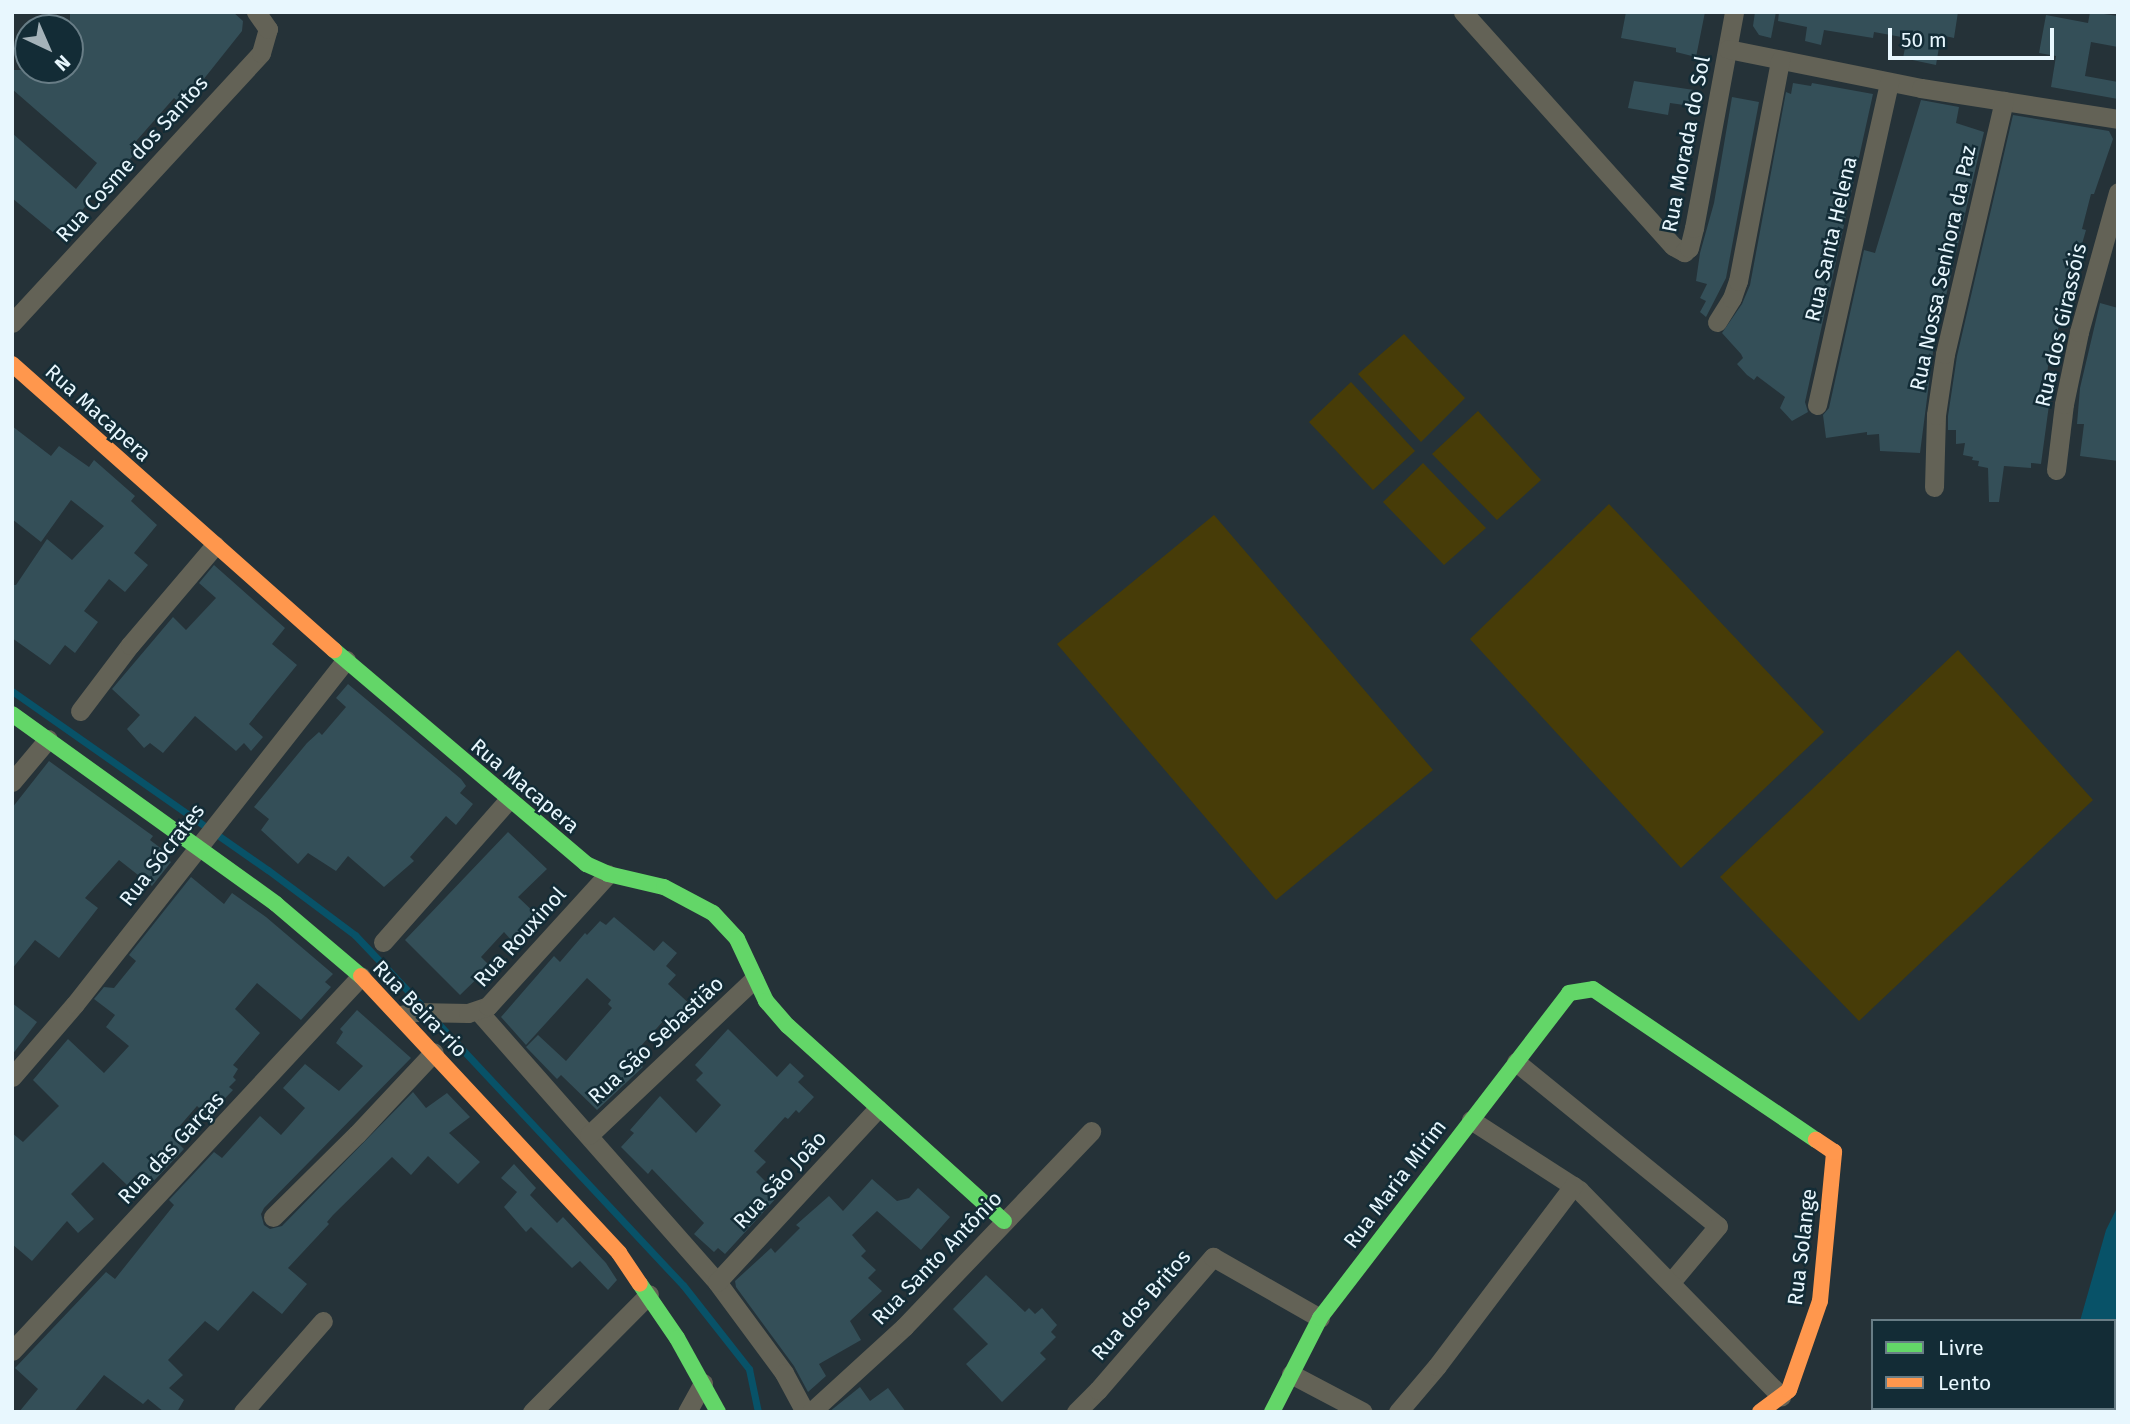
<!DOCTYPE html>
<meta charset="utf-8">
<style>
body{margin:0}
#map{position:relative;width:2130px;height:1424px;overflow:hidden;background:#253238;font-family:"Fira Sans",sans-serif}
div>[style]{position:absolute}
.green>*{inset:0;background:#473c08}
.water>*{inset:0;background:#085268}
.stream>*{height:7px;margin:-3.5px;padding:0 3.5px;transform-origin:3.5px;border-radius:3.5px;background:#085268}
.building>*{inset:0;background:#344f58}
.street>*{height:19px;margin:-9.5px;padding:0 9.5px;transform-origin:9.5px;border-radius:9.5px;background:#636256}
.fast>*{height:16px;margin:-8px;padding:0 8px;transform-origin:8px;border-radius:8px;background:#63d668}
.slow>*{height:16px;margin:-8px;padding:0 8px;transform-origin:8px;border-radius:8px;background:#ff974d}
span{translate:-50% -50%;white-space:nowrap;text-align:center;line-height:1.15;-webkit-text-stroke:5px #132c36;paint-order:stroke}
.street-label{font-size:21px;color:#e8f7fe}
.frame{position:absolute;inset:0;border:14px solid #e8f7fe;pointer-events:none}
.legend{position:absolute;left:1871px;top:1319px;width:245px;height:91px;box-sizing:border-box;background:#132c36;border:2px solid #687d86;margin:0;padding:9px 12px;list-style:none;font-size:21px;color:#e8f7fe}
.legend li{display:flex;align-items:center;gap:14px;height:35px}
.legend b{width:35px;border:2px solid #687d86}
.north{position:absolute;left:14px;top:14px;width:70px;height:70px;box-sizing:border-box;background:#132c36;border:2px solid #687d86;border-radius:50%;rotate:136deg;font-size:19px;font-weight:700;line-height:28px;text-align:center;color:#e8f7fe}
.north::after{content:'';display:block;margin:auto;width:24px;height:32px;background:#a4b2b9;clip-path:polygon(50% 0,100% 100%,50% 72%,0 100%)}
.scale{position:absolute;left:1888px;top:28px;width:166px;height:32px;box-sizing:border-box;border:4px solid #e8f7fe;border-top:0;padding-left:9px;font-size:21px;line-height:24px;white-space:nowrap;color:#e8f7fe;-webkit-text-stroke:5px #132c36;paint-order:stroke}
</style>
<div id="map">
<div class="green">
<i style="clip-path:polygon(1404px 334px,1465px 398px,1421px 442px,1358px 374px)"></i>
<i style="clip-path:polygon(1351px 382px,1415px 451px,1373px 490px,1309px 422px)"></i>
<i style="clip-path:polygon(1478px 411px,1541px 480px,1497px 520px,1432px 454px)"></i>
<i style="clip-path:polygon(1423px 463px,1486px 528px,1444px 565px,1383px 502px)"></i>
<i style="clip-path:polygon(1609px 504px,1824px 732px,1681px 868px,1470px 639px)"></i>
<i style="clip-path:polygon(1214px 515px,1433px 770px,1276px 900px,1057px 644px)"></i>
<i style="clip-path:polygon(1958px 650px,2093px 800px,1859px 1021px,1720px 877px)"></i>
</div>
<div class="water">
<i style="clip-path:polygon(2118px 1206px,2118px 1412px,2071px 1412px,2071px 1408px,2114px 1408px,2114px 1321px,2080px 1321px,2106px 1230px)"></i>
</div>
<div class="stream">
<i style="left:12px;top:691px;width:312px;rotate:35deg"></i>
<i style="left:268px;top:870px;width:109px;rotate:36.8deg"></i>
<i style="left:355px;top:935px;width:100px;rotate:46.6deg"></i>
<i style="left:432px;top:1017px;width:367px;rotate:46.9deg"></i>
<i style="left:683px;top:1285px;width:107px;rotate:51.8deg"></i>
<i style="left:749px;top:1369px;width:44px;rotate:78.2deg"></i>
</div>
<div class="building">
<i style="clip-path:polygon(70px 12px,233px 12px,243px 21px,242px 31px,203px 80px,181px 104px,174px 98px,130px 148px,136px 153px,96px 193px,60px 238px,12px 198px,12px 133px,76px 189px,97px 163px,12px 89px,12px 70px,70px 70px)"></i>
<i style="clip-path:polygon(1626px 12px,1705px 12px,1696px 57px,1676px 52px,1676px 48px,1621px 38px)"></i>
<i style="clip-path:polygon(1755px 12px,1776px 12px,1771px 38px,1759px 35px,1753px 26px)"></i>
<i style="clip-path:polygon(1779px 12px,1958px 12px,1954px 38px,1941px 35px,1936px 65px,1903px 58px,1907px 38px,1874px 32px,1873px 38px,1824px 30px,1821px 45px,1805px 41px,1807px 27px,1778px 21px)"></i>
<i style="clip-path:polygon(2090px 12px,2118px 16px,2118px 47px,2091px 42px,2085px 76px,2118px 82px,2118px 99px,2051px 87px,2056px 56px,2039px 53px,2046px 15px,2088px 23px)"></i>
<i style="clip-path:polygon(1634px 81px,1694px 90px,1691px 106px,1670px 103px,1668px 115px,1628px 108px)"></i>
<i style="clip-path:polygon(1793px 83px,1811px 86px,1812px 83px,1873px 94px,1805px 402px,1808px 412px,1792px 421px,1780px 408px,1785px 397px,1757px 376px,1754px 380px,1747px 375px,1737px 364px,1743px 358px,1741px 354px,1722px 333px,1742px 304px,1750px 285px,1786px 92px,1791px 94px)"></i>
<i style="clip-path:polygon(1732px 97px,1759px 102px,1726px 278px,1706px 317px,1700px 312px,1706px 301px,1700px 298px,1707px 284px,1696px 281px,1700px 253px,1714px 203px)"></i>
<i style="clip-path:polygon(1921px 100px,1959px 107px,1956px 123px,1984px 132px,1933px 352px,1920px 453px,1880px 451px,1879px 434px,1867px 435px,1867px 432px,1826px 438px,1823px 415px,1829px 408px,1864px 250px,1875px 253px)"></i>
<i style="clip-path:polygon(2013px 115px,2109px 131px,2113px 139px,2094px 194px,2091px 194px,2082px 229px,2086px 230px,2072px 279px,2069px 278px,2052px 358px,2049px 357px,2044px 404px,2049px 405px,2041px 464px,2031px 463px,2031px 468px,2004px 466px,1999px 502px,1989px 502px,1988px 468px,1978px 466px,1979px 461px,1972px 460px,1973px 457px,1963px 455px,1965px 443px,1956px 444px,1956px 430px,1948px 430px,1948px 416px,1957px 356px)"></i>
<i style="clip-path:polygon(2100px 303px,2118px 308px,2118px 461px,2080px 456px,2084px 424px,2077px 424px,2080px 388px)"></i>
<i style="clip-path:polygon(12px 426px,51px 456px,59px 446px,89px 467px,94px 460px,135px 496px,131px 501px,157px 525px,134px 553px,148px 565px,125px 592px,109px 579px,84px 611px,98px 622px,75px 653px,65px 645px,50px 665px,12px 638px,12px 585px,16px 585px,47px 539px,72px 560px,104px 526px,71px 500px,41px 542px,12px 519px)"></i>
<i style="clip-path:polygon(214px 565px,285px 628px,272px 644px,297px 665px,249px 724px,263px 737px,251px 751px,244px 743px,236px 751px,195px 716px,163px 753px,150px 743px,144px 748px,127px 729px,140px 715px,112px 689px,173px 617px,186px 630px,216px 598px,199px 583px)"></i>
<i style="clip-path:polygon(348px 684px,461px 779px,466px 786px,460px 793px,473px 804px,456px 825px,446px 816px,410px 857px,414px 861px,384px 887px,348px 856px,336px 871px,308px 853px,298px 864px,261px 830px,269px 819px,254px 807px,307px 743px,319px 732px,322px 735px,346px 707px,336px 698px)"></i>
<i style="clip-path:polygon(49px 761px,153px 836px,150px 840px,167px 853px,164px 857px,171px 862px,152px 886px,119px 860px,85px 898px,98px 908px,59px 958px,35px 940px,12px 969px,12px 808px)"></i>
<i style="clip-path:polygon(508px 832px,547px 869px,518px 897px,538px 916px,513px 942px,504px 932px,481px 957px,490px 966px,460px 995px,405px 940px)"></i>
<i style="clip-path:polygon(191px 877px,224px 904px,232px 893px,266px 917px,333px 974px,325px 982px,331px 987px,301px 1020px,257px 983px,235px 1009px,260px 1033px,233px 1065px,238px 1069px,233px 1077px,236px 1080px,229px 1087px,233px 1090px,208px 1116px,197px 1106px,171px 1136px,184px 1149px,150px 1185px,136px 1175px,127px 1185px,103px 1162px,71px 1194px,94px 1219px,78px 1233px,67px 1221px,32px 1261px,12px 1244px,12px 1133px,23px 1142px,59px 1106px,33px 1080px,68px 1039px,104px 1073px,129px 1046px,106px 1027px,115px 1015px,94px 999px,104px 987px,114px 988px,136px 961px,129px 955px)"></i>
<i style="clip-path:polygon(614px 917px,654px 951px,663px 941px,677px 953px,666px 966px,676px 975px,668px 984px,694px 1008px,676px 1029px,664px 1020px,632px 1056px,643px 1067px,597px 1110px,561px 1075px,557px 1079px,526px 1047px,538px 1035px,566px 1061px,612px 1008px,608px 1004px,611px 1000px,587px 978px,526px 1045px,501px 1017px,554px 956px,560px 962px,585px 933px,587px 935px,600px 921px,606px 925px)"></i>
<i style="clip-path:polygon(12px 1003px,37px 1022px,12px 1055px)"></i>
<i style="clip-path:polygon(357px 1010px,411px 1058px,264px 1208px,261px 1214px,264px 1225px,270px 1229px,282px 1226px,413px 1092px,426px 1108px,447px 1093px,470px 1117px,449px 1133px,480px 1162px,458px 1184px,428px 1156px,411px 1175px,392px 1157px,333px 1215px,327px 1222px,329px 1224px,288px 1268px,307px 1284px,282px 1314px,253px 1291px,218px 1331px,205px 1321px,168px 1360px,183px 1375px,169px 1388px,184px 1400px,177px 1412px,164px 1412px,148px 1399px,143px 1404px,104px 1375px,74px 1412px,19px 1412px,38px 1389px,15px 1368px,106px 1272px,115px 1279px,174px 1205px,169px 1200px,214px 1152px,222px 1158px,260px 1116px,281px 1135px,305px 1108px,283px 1088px,305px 1064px,339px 1091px,363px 1066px,336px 1043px,343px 1032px,340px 1029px)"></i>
<i style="clip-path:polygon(728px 1029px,777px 1077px,790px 1063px,804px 1076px,798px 1082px,814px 1097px,799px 1113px,796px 1110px,788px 1119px,785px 1117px,754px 1151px,766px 1162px,756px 1172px,779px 1195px,725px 1254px,718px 1248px,714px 1252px,694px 1234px,704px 1223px,652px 1169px,648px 1174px,621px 1147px,634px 1133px,630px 1130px,660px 1096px,696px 1133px,721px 1105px,696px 1080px,703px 1073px,695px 1065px)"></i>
<i style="clip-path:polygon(514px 1164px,536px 1188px,530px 1195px,557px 1223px,563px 1217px,606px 1263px,617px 1280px,608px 1290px,580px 1261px,572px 1268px,531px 1227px,526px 1232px,504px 1207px,517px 1192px,501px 1178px)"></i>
<i style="clip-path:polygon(872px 1179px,897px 1201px,909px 1198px,918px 1188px,950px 1217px,921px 1250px,877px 1211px,852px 1235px,866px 1251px,861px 1256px,876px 1270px,868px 1278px,882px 1291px,850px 1321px,861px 1340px,819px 1364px,826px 1376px,808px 1392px,794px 1366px,736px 1287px,735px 1281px,771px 1248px,775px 1253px,800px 1228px,796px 1225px,829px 1196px,843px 1211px)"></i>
<i style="clip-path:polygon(986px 1275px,1025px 1312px,1029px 1308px,1035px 1314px,1042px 1308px,1057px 1325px,1051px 1332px,1056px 1337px,1040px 1353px,1046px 1359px,1002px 1402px,966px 1364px,988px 1344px,953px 1309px)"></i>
<i style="clip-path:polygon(860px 1387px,870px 1401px,888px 1388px,906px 1412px,829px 1412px)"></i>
</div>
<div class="street">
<i style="left:1463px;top:12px;width:314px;rotate:48.1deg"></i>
<i style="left:1673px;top:246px;width:13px;rotate:29deg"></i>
<i style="left:1684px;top:252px;width:6px;rotate:-39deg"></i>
<i style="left:1689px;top:248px;width:21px;rotate:-76deg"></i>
<i style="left:1694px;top:228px;width:220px;rotate:-79.5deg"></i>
<i style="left:1728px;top:49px;width:197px;rotate:11.4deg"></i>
<i style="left:1921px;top:88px;width:199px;rotate:8.9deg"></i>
<i style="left:1717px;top:322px;width:28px;rotate:-58deg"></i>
<i style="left:1732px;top:298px;width:18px;rotate:-71deg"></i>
<i style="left:1738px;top:281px;width:225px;rotate:-79.2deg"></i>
<i style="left:12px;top:323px;width:367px;rotate:-47.3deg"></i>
<i style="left:261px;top:53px;width:25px;rotate:-74deg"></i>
<i style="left:268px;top:29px;width:21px;rotate:-125deg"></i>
<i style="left:1817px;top:405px;width:331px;rotate:-77.4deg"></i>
<i style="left:2056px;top:470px;width:66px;rotate:-83.1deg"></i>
<i style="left:2064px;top:404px;width:74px;rotate:-78.2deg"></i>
<i style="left:2079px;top:332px;width:145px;rotate:-74.4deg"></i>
<i style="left:1934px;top:487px;width:72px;rotate:-88.4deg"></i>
<i style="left:1936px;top:415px;width:62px;rotate:-81.6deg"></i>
<i style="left:1945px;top:354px;width:260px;rotate:-76.9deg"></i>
<i style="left:80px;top:711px;width:83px;rotate:-52.9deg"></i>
<i style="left:130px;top:645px;width:131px;rotate:-49.6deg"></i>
<i style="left:12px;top:782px;width:56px;rotate:-50.1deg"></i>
<i style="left:383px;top:942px;width:189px;rotate:-48.6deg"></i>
<i style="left:479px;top:1012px;width:360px;rotate:48.6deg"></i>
<i style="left:717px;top:1282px;width:113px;rotate:53.6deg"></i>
<i style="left:784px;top:1373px;width:44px;rotate:61.7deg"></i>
<i style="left:400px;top:1015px;width:15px;rotate:-11deg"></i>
<i style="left:415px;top:1012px;width:53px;rotate:1.1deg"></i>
<i style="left:468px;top:1013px;width:21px;rotate:-19deg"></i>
<i style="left:488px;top:1006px;width:178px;rotate:-47.7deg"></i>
<i style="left:1516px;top:1062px;width:260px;rotate:39.1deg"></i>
<i style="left:1718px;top:1226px;width:73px;rotate:130deg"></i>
<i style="left:12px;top:1077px;width:96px;rotate:-49.2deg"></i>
<i style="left:75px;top:1004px;width:438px;rotate:-51.8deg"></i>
<i style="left:1471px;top:1120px;width:129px;rotate:32.9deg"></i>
<i style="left:1579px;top:1190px;width:289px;rotate:45.6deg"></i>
<i style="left:589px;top:1135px;width:227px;rotate:-43.4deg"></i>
<i style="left:273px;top:1217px;width:118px;rotate:-44.7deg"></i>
<i style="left:357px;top:1134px;width:112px;rotate:-46.8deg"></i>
<i style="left:717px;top:1282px;width:236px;rotate:-47.2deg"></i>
<i style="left:12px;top:1351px;width:512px;rotate:-47.06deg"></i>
<i style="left:1291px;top:1374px;width:81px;rotate:27.8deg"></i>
<i style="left:243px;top:1412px;width:121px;rotate:-48.7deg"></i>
<i style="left:532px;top:1412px;width:166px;rotate:-45.2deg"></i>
<i style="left:687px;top:1412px;width:33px;rotate:-61deg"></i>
<i style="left:811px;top:1412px;width:126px;rotate:-42.4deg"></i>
<i style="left:904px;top:1327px;width:271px;rotate:-46.3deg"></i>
<i style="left:1076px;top:1412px;width:31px;rotate:-45deg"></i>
<i style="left:1098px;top:1390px;width:176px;rotate:-49.2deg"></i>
<i style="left:1213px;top:1257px;width:123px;rotate:29.7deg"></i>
<i style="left:1398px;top:1412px;width:60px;rotate:-49.7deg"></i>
<i style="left:1437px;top:1366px;width:226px;rotate:-52.9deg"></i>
</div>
<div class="fast">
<i style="left:334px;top:650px;width:331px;rotate:40.3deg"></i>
<i style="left:586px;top:864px;width:24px;rotate:24deg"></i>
<i style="left:608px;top:874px;width:57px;rotate:13.1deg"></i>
<i style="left:664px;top:887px;width:55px;rotate:28deg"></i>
<i style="left:713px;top:913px;width:35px;rotate:47deg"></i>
<i style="left:737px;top:939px;width:68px;rotate:64.9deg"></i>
<i style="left:766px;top:1001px;width:33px;rotate:49deg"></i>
<i style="left:788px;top:1026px;width:291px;rotate:42.1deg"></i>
<i style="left:12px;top:714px;width:325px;rotate:35.7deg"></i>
<i style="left:276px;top:904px;width:111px;rotate:40.3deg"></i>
<i style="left:640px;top:1284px;width:65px;rotate:55.6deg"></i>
<i style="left:677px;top:1338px;width:85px;rotate:61deg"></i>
<i style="left:1272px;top:1412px;width:106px;rotate:-62.9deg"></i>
<i style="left:1320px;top:1318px;width:409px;rotate:-52.5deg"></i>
<i style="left:1569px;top:993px;width:24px;rotate:-9deg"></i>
<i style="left:1593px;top:989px;width:269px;rotate:34.1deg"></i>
</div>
<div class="slow">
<i style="left:12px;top:364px;width:431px;rotate:41.6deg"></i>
<i style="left:361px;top:976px;width:379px;rotate:47deg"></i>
<i style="left:619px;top:1253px;width:37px;rotate:56deg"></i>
<i style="left:1760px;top:1412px;width:36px;rotate:-37deg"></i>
<i style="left:1789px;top:1390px;width:94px;rotate:-70.8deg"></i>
<i style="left:1820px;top:1301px;width:150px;rotate:-84.6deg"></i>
<i style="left:1834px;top:1152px;width:22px;rotate:-146deg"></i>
</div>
<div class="street-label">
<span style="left:1686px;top:144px;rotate:-79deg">Rua Morada do Sol</span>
<span style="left:132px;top:159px;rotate:-48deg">Rua Cosme dos Santos</span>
<span style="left:1831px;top:239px;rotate:-77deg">Rua Santa Helena</span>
<span style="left:1943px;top:268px;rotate:-78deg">Rua Nossa Senhora da Paz</span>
<span style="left:2061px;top:325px;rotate:-77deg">Rua dos Girassóis</span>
<span style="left:98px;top:413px;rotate:42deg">Rua Macapera</span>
<span style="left:525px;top:786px;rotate:40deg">Rua Macapera</span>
<span style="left:162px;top:855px;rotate:-52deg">Rua Sócrates</span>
<span style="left:520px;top:937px;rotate:-48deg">Rua Rouxinol</span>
<span style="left:420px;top:1009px;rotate:46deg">Rua Beira-rio</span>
<span style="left:656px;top:1040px;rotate:-43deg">Rua São Sebastião</span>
<span style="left:171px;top:1148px;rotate:-47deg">Rua das Garças</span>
<span style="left:780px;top:1180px;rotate:-47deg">Rua São João</span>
<span style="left:1395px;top:1184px;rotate:-53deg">Rua Maria Mirim</span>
<span style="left:1802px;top:1247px;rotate:-83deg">Rua Solange</span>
<span style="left:937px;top:1258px;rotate:-46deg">Rua Santo Antônio</span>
<span style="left:1141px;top:1305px;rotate:-49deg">Rua dos Britos</span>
</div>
<div class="frame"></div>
<ul class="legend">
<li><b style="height:9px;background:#63d668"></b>Livre</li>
<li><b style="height:9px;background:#ff974d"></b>Lento</li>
</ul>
<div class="north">N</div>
<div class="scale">50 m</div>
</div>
